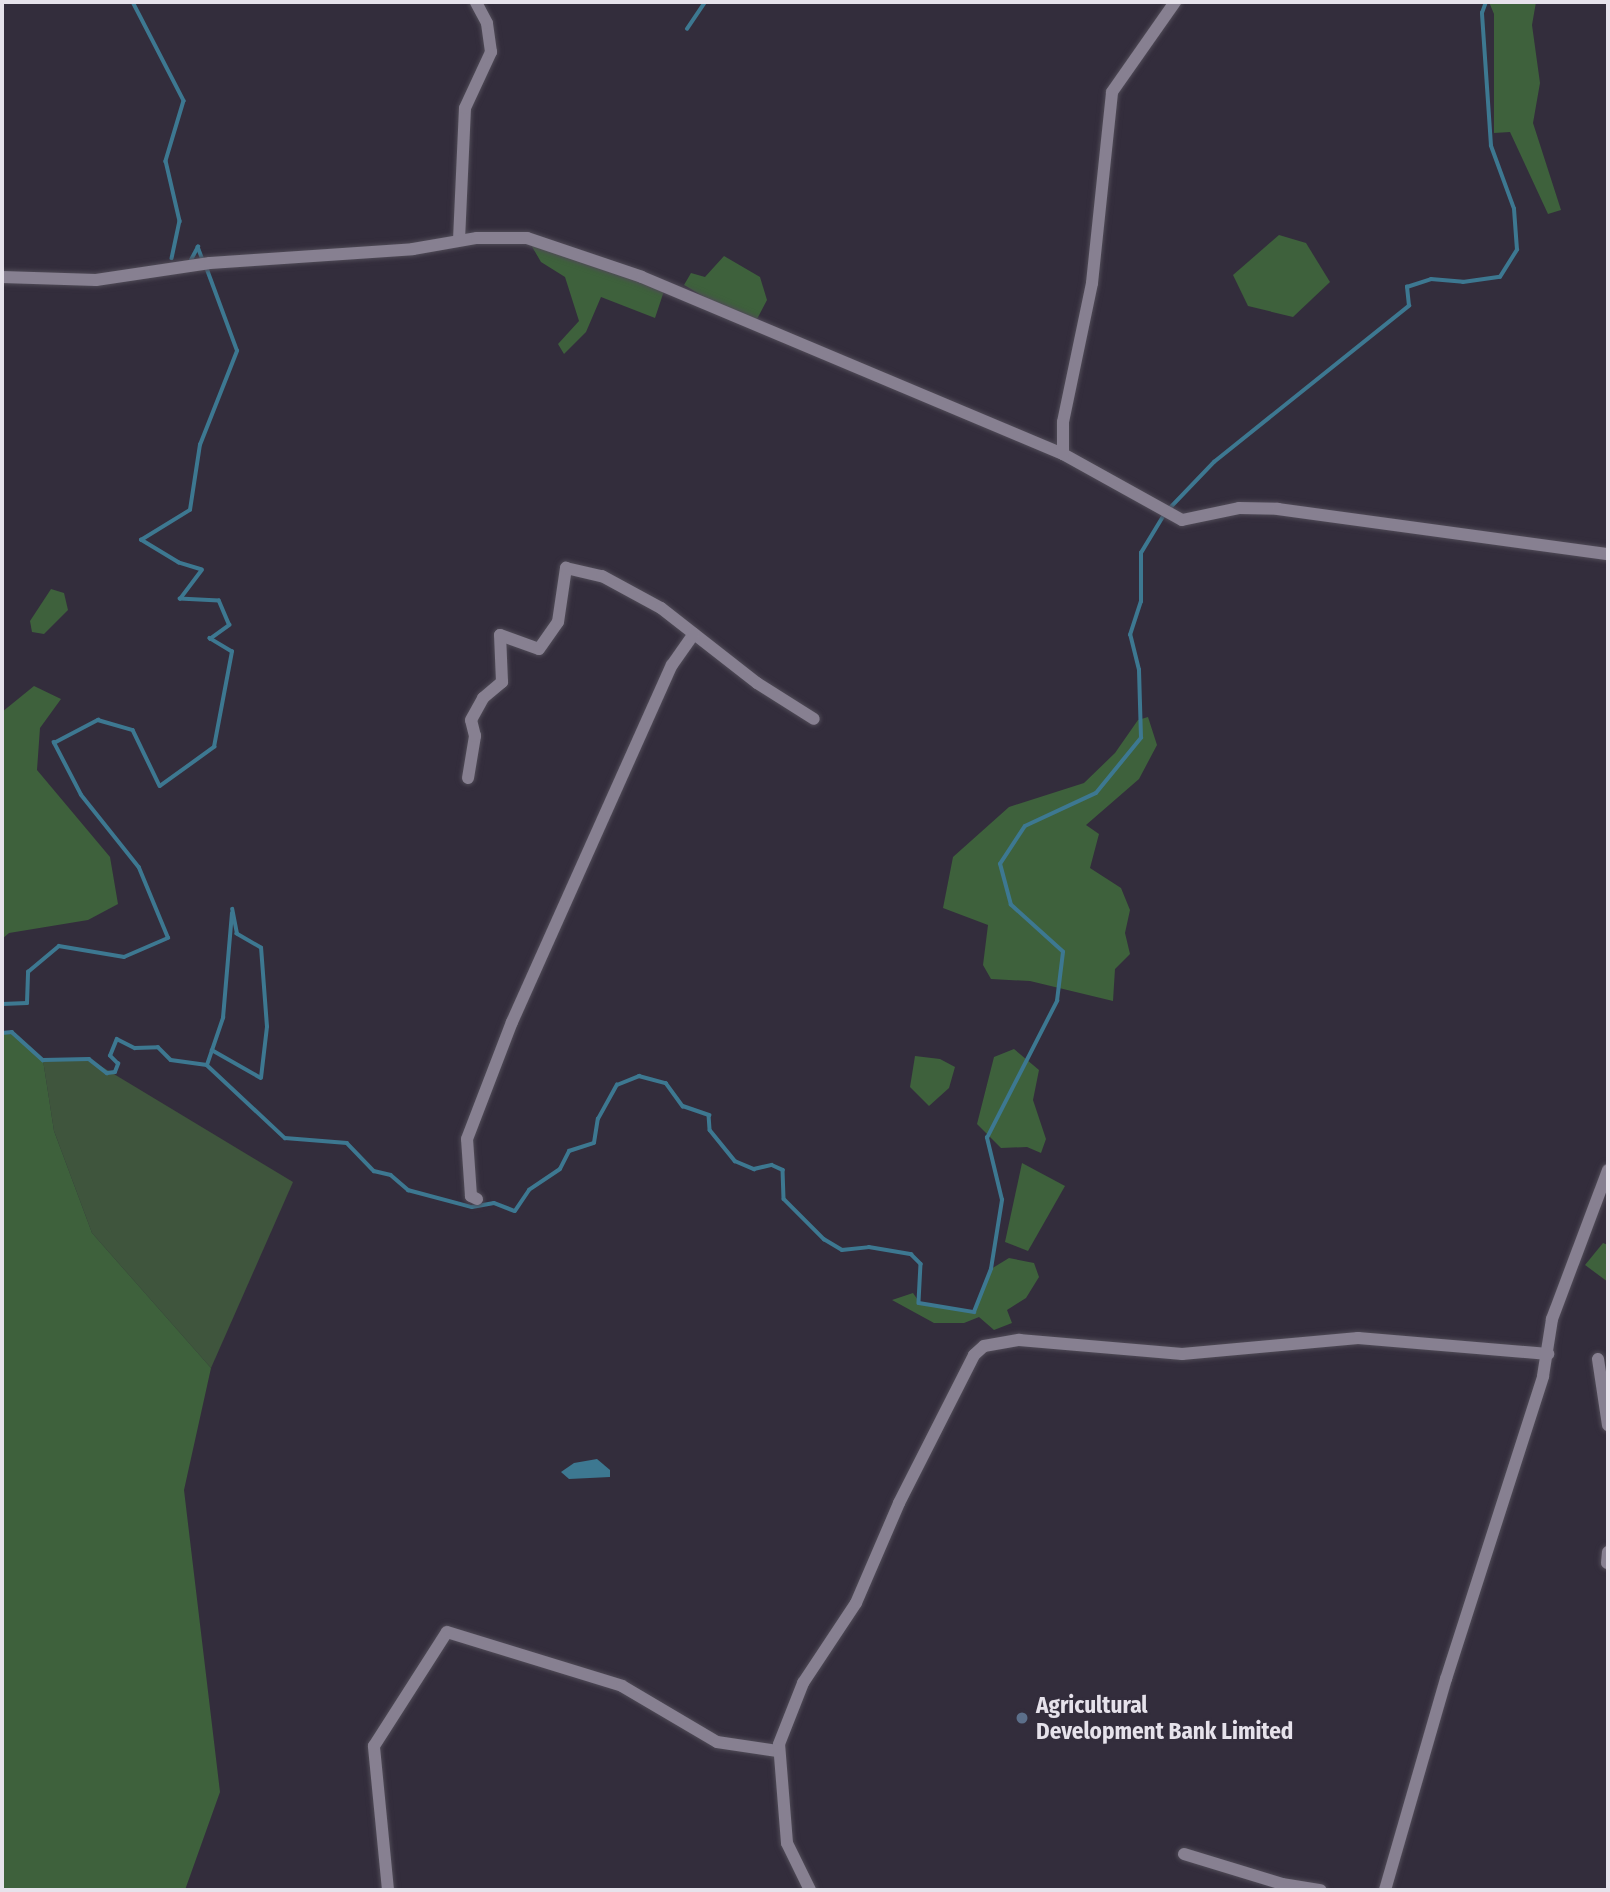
<!DOCTYPE html>
<style>
body{margin:0}
#map{position:relative;width:1610px;height:1892px;overflow:hidden;background:#332d3c;font-family:"Fira Sans Condensed",sans-serif}
div>[style]{position:absolute}
.green>*{inset:0;background:#3f553d}
.forest>*{inset:0;background:#3e613c}
.water>*{inset:0;background:#3d7891}
.stream>*{height:3.5px;margin:-1.75px;padding:0 1.75px;transform-origin:1.75px;border-radius:1.75px;background:#3d7891}
.roads{filter:drop-shadow(0 0 2px #504b57) drop-shadow(0 0 2px #504b57)}
.street>*{height:12px;margin:-6px;padding:0 6px;transform-origin:6px;border-radius:6px;background:#878091}
.dots>*{width:19px;height:19px;translate:-50% -50%;box-sizing:border-box;border:4px solid #332d3c;border-radius:50%}
span{translate:-50% -50%;white-space:nowrap;text-align:center;line-height:1.15;-webkit-text-stroke:5px #332d3c;paint-order:stroke}
.poi-label{font-size:23px;color:#e6e2eb;font-weight:700}
.left{translate:0 -50%;text-align:left}
.frame{position:absolute;inset:0;border:4px solid #e6e2eb;pointer-events:none}
</style>
<div id="map">
<div class="green">
<i style="clip-path:polygon(89px 1059px,293px 1182px,211px 1368px,92px 1233px,54px 1131px,43px 1060px)"></i>
</div>
<div class="forest">
<i style="clip-path:polygon(1489px 2px,1536px 2px,1532px 25px,1540px 83px,1533px 123px,1561px 210px,1548px 214px,1510px 132px,1494px 133px,1494px 14px)"></i>
<i style="clip-path:polygon(1279px 235px,1306px 243px,1330px 282px,1293px 317px,1248px 306px,1233px 275px)"></i>
<i style="clip-path:polygon(527px 238px,665px 288px,655px 318px,601px 297px,586px 332px,564px 354px,558px 344px,579px 321px,565px 277px,541px 262px)"></i>
<i style="clip-path:polygon(724px 256px,760px 277px,767px 300px,757px 319px,723px 308px,684px 285px,691px 273px,705px 277px)"></i>
<i style="clip-path:polygon(51px 589px,64px 593px,68px 610px,44px 634px,32px 632px,30px 621px)"></i>
<i style="clip-path:polygon(34px 686px,61px 699px,40px 728px,37px 770px,110px 857px,118px 904px,88px 920px,9px 933px,2px 939px,2px 712px)"></i>
<i style="clip-path:polygon(1148px 717px,1157px 745px,1139px 779px,1086px 825px,1099px 834px,1090px 868px,1121px 888px,1130px 910px,1125px 933px,1130px 954px,1115px 969px,1113px 1001px,1030px 981px,991px 979px,983px 965px,988px 925px,943px 908px,953px 857px,1009px 807px,1084px 783px,1115px 753px,1138px 720px)"></i>
<i style="clip-path:polygon(12px 1032px,43px 1060px,54px 1131px,92px 1233px,211px 1368px,184px 1490px,220px 1792px,185px 1890px,2px 1890px,2px 1033px)"></i>
<i style="clip-path:polygon(1014px 1049px,1039px 1070px,1033px 1100px,1046px 1139px,1041px 1153px,1027px 1147px,1001px 1148px,977px 1124px,994px 1057px)"></i>
<i style="clip-path:polygon(915px 1056px,940px 1059px,955px 1067px,949px 1088px,929px 1106px,910px 1087px)"></i>
<i style="clip-path:polygon(1022px 1163px,1065px 1186px,1028px 1251px,1005px 1242px)"></i>
<i style="clip-path:polygon(1603px 1243px,1608px 1245px,1608px 1282px,1585px 1265px)"></i>
<i style="clip-path:polygon(1009px 1258px,1034px 1263px,1039px 1277px,1026px 1298px,1007px 1310px,1012px 1323px,994px 1330px,979px 1317px,964px 1323px,934px 1323px,892px 1300px,913px 1293px,920px 1303px,974px 1312px,991px 1269px)"></i>
</div>
<div class="water">
<i style="clip-path:polygon(597px 1459px,610px 1470px,610px 1477px,569px 1479px,561px 1472px,574px 1463px)"></i>
</div>
<div class="stream">
<i style="left:133px;top:2px;width:111px;rotate:62.7deg"></i>
<i style="left:184px;top:101px;width:63px;rotate:106.7deg"></i>
<i style="left:166px;top:161px;width:62px;rotate:76.9deg"></i>
<i style="left:180px;top:221px;width:38px;rotate:102deg"></i>
<i style="left:687px;top:29px;width:32px;rotate:-56deg"></i>
<i style="left:191px;top:260px;width:15px;rotate:-62deg"></i>
<i style="left:198px;top:247px;width:14px;rotate:69deg"></i>
<i style="left:1169px;top:509px;width:65px;rotate:-46.2deg"></i>
<i style="left:1214px;top:462px;width:250px;rotate:-38.7deg"></i>
<i style="left:1409px;top:306px;width:19px;rotate:-96deg"></i>
<i style="left:1407px;top:287px;width:25px;rotate:-18deg"></i>
<i style="left:1431px;top:279px;width:32px;rotate:5deg"></i>
<i style="left:1463px;top:282px;width:37px;rotate:-8deg"></i>
<i style="left:1500px;top:277px;width:32px;rotate:-58deg"></i>
<i style="left:1517px;top:250px;width:41px;rotate:-94.2deg"></i>
<i style="left:1514px;top:209px;width:67px;rotate:-110.1deg"></i>
<i style="left:1491px;top:146px;width:133px;rotate:-93.9deg"></i>
<i style="left:1482px;top:13px;width:12px;rotate:-70deg"></i>
<i style="left:2px;top:1004px;width:25px;rotate:-2deg"></i>
<i style="left:27px;top:1003px;width:31px;rotate:-88deg"></i>
<i style="left:28px;top:972px;width:40px;rotate:-40deg"></i>
<i style="left:59px;top:946px;width:66px;rotate:9.6deg"></i>
<i style="left:124px;top:957px;width:48px;rotate:-23.4deg"></i>
<i style="left:168px;top:938px;width:76px;rotate:-112.5deg"></i>
<i style="left:139px;top:868px;width:93px;rotate:-128.5deg"></i>
<i style="left:81px;top:795px;width:59px;rotate:-117.4deg"></i>
<i style="left:54px;top:743px;width:50px;rotate:-27.6deg"></i>
<i style="left:98px;top:720px;width:36px;rotate:16deg"></i>
<i style="left:133px;top:730px;width:62px;rotate:64.3deg"></i>
<i style="left:160px;top:786px;width:67px;rotate:-35.8deg"></i>
<i style="left:214px;top:747px;width:97px;rotate:-79.3deg"></i>
<i style="left:232px;top:652px;width:26px;rotate:-149deg"></i>
<i style="left:210px;top:639px;width:24px;rotate:-36deg"></i>
<i style="left:229px;top:625px;width:26px;rotate:-113deg"></i>
<i style="left:219px;top:601px;width:39px;rotate:-177deg"></i>
<i style="left:180px;top:599px;width:36px;rotate:-53deg"></i>
<i style="left:202px;top:570px;width:24px;rotate:-163deg"></i>
<i style="left:179px;top:563px;width:44px;rotate:-148.8deg"></i>
<i style="left:141px;top:540px;width:57px;rotate:-31.5deg"></i>
<i style="left:190px;top:510px;width:66px;rotate:-81.3deg"></i>
<i style="left:200px;top:445px;width:101px;rotate:-68.5deg"></i>
<i style="left:237px;top:351px;width:90px;rotate:-110.3deg"></i>
<i style="left:2px;top:1033px;width:10px;rotate:-6deg"></i>
<i style="left:12px;top:1032px;width:42px;rotate:42.1deg"></i>
<i style="left:43px;top:1060px;width:46px;rotate:-1.2deg"></i>
<i style="left:89px;top:1059px;width:23px;rotate:38deg"></i>
<i style="left:107px;top:1073px;width:8px;rotate:-7deg"></i>
<i style="left:115px;top:1072px;width:9px;rotate:-69deg"></i>
<i style="left:118px;top:1064px;width:11px;rotate:-135deg"></i>
<i style="left:110px;top:1056px;width:18px;rotate:-68deg"></i>
<i style="left:117px;top:1039px;width:20px;rotate:27deg"></i>
<i style="left:135px;top:1048px;width:23px;rotate:-2deg"></i>
<i style="left:158px;top:1047px;width:18px;rotate:45deg"></i>
<i style="left:171px;top:1060px;width:36px;rotate:8deg"></i>
<i style="left:207px;top:1065px;width:107px;rotate:43.1deg"></i>
<i style="left:285px;top:1138px;width:62px;rotate:4.6deg"></i>
<i style="left:347px;top:1143px;width:39px;rotate:46deg"></i>
<i style="left:374px;top:1171px;width:17px;rotate:13deg"></i>
<i style="left:391px;top:1175px;width:23px;rotate:41deg"></i>
<i style="left:408px;top:1190px;width:66px;rotate:14.9deg"></i>
<i style="left:472px;top:1207px;width:22px;rotate:-10deg"></i>
<i style="left:494px;top:1203px;width:22px;rotate:21deg"></i>
<i style="left:515px;top:1211px;width:25px;rotate:-56deg"></i>
<i style="left:529px;top:1190px;width:37px;rotate:-34deg"></i>
<i style="left:560px;top:1169px;width:20px;rotate:-63deg"></i>
<i style="left:569px;top:1151px;width:26px;rotate:-18deg"></i>
<i style="left:594px;top:1143px;width:24px;rotate:-81deg"></i>
<i style="left:598px;top:1119px;width:39px;rotate:-61deg"></i>
<i style="left:617px;top:1085px;width:24px;rotate:-22deg"></i>
<i style="left:639px;top:1076px;width:28px;rotate:15deg"></i>
<i style="left:666px;top:1083px;width:29px;rotate:54deg"></i>
<i style="left:683px;top:1106px;width:28px;rotate:19deg"></i>
<i style="left:709px;top:1115px;width:15px;rotate:86deg"></i>
<i style="left:710px;top:1130px;width:40px;rotate:51deg"></i>
<i style="left:735px;top:1161px;width:21px;rotate:23deg"></i>
<i style="left:754px;top:1169px;width:18px;rotate:-13deg"></i>
<i style="left:772px;top:1165px;width:12px;rotate:24deg"></i>
<i style="left:783px;top:1170px;width:29px;rotate:88deg"></i>
<i style="left:784px;top:1199px;width:57px;rotate:45deg"></i>
<i style="left:824px;top:1239px;width:21px;rotate:31deg"></i>
<i style="left:842px;top:1250px;width:27px;rotate:-6deg"></i>
<i style="left:869px;top:1247px;width:43px;rotate:9.5deg"></i>
<i style="left:911px;top:1254px;width:14px;rotate:45deg"></i>
<i style="left:921px;top:1264px;width:39px;rotate:93deg"></i>
<i style="left:919px;top:1303px;width:56px;rotate:9.3deg"></i>
<i style="left:974px;top:1312px;width:46px;rotate:-68.4deg"></i>
<i style="left:991px;top:1269px;width:70px;rotate:-80.9deg"></i>
<i style="left:1002px;top:1200px;width:64px;rotate:-103.6deg"></i>
<i style="left:987px;top:1138px;width:154px;rotate:-62.9deg"></i>
<i style="left:1057px;top:1001px;width:49px;rotate:-83deg"></i>
<i style="left:1063px;top:952px;width:70px;rotate:-137.9deg"></i>
<i style="left:1011px;top:905px;width:42px;rotate:-105deg"></i>
<i style="left:1000px;top:864px;width:45px;rotate:-56.7deg"></i>
<i style="left:1025px;top:826px;width:78px;rotate:-24.9deg"></i>
<i style="left:1096px;top:793px;width:71px;rotate:-50.7deg"></i>
<i style="left:1141px;top:738px;width:68px;rotate:-91.7deg"></i>
<i style="left:1139px;top:670px;width:36px;rotate:-104deg"></i>
<i style="left:1130px;top:635px;width:35px;rotate:-72deg"></i>
<i style="left:1141px;top:602px;width:49px;rotate:-90deg"></i>
<i style="left:1141px;top:553px;width:44px;rotate:-58.8deg"></i>
<i style="left:212px;top:1050px;width:56px;rotate:29.7deg"></i>
<i style="left:261px;top:1078px;width:51px;rotate:-83.3deg"></i>
<i style="left:267px;top:1027px;width:79px;rotate:-94.3deg"></i>
<i style="left:261px;top:948px;width:28px;rotate:-150deg"></i>
<i style="left:237px;top:934px;width:25px;rotate:-101deg"></i>
<i style="left:207px;top:1065px;width:50px;rotate:-71.2deg"></i>
<i style="left:223px;top:1018px;width:105px;rotate:-85.1deg"></i>
</div>
<div class="roads">
<div class="street">
<i style="left:459px;top:240px;width:132px;rotate:-87.4deg"></i>
<i style="left:465px;top:108px;width:62px;rotate:-65.1deg"></i>
<i style="left:491px;top:52px;width:29px;rotate:-98deg"></i>
<i style="left:487px;top:23px;width:24px;rotate:-118deg"></i>
<i style="left:2px;top:277px;width:94px;rotate:1.8deg"></i>
<i style="left:96px;top:280px;width:115px;rotate:-8.5deg"></i>
<i style="left:210px;top:263px;width:203px;rotate:-3.9deg"></i>
<i style="left:413px;top:249px;width:65px;rotate:-9.8deg"></i>
<i style="left:477px;top:238px;width:50px"></i>
<i style="left:527px;top:238px;width:121px;rotate:18.7deg"></i>
<i style="left:642px;top:277px;width:457px;rotate:22.8deg"></i>
<i style="left:1063px;top:454px;width:136px;rotate:29deg"></i>
<i style="left:1182px;top:520px;width:58px;rotate:-11.9deg"></i>
<i style="left:1239px;top:508px;width:39px;rotate:1deg"></i>
<i style="left:1278px;top:509px;width:333px;rotate:7.8deg"></i>
<i style="left:1063px;top:454px;width:32px;rotate:-90deg"></i>
<i style="left:1063px;top:422px;width:142px;rotate:-78.2deg"></i>
<i style="left:1092px;top:283px;width:192px;rotate:-84deg"></i>
<i style="left:1112px;top:92px;width:110px;rotate:-55deg"></i>
<i style="left:468px;top:778px;width:43px;rotate:-80.5deg"></i>
<i style="left:475px;top:736px;width:16px;rotate:-104deg"></i>
<i style="left:471px;top:720px;width:25px;rotate:-61deg"></i>
<i style="left:483px;top:698px;width:25px;rotate:-40deg"></i>
<i style="left:502px;top:682px;width:47px;rotate:-92.4deg"></i>
<i style="left:500px;top:635px;width:41px;rotate:19.7deg"></i>
<i style="left:539px;top:649px;width:33px;rotate:-55deg"></i>
<i style="left:558px;top:622px;width:55px;rotate:-81.6deg"></i>
<i style="left:566px;top:568px;width:37px;rotate:13deg"></i>
<i style="left:602px;top:576px;width:67px;rotate:28.5deg"></i>
<i style="left:661px;top:608px;width:122px;rotate:38deg"></i>
<i style="left:757px;top:683px;width:67px;rotate:32.3deg"></i>
<i style="left:477px;top:1199px;width:7px;rotate:-153deg"></i>
<i style="left:471px;top:1196px;width:57px;rotate:-94deg"></i>
<i style="left:467px;top:1139px;width:125px;rotate:-69deg"></i>
<i style="left:512px;top:1022px;width:391px;rotate:-65.9deg"></i>
<i style="left:672px;top:665px;width:38px;rotate:-55deg"></i>
<i style="left:1598px;top:1359px;width:67px;rotate:81.4deg"></i>
<i style="left:1607px;top:1563px;width:11px;rotate:-85deg"></i>
<i style="left:1184px;top:1854px;width:102px;rotate:17deg"></i>
<i style="left:1282px;top:1884px;width:39px;rotate:9deg"></i>
<i style="left:388px;top:1890px;width:145px;rotate:-95.6deg"></i>
<i style="left:374px;top:1746px;width:135px;rotate:-57.4deg"></i>
<i style="left:447px;top:1632px;width:183px;rotate:17.1deg"></i>
<i style="left:622px;top:1686px;width:110px;rotate:30.5deg"></i>
<i style="left:717px;top:1742px;width:61px;rotate:8.5deg"></i>
<i style="left:810px;top:1890px;width:52px;rotate:-116.1deg"></i>
<i style="left:787px;top:1843px;width:99px;rotate:-94.6deg"></i>
<i style="left:779px;top:1744px;width:66px;rotate:-68.5deg"></i>
<i style="left:803px;top:1683px;width:96px;rotate:-56.5deg"></i>
<i style="left:856px;top:1603px;width:109px;rotate:-66.7deg"></i>
<i style="left:899px;top:1503px;width:166px;rotate:-63.1deg"></i>
<i style="left:974px;top:1355px;width:13px;rotate:-42deg"></i>
<i style="left:984px;top:1346px;width:36px;rotate:-10deg"></i>
<i style="left:1019px;top:1340px;width:164px;rotate:4.9deg"></i>
<i style="left:1182px;top:1354px;width:177px;rotate:-5.2deg"></i>
<i style="left:1358px;top:1338px;width:191px;rotate:4.8deg"></i>
<i style="left:1385px;top:1890px;width:220px;rotate:-73.9deg"></i>
<i style="left:1446px;top:1679px;width:318px;rotate:-72.2deg"></i>
<i style="left:1543px;top:1376px;width:58px;rotate:-81deg"></i>
<i style="left:1552px;top:1319px;width:159px;rotate:-69.4deg"></i>
</div>
</div>
<div class="dots">
<i style="left:1022px;top:1718px;background:#5c6f8a"></i>
</div>
<div class="poi-label">
<span class="left" style="left:1036px;top:1718px">Agricultural<br>Development Bank Limited</span>
</div>
<div class="frame"></div>
</div>
